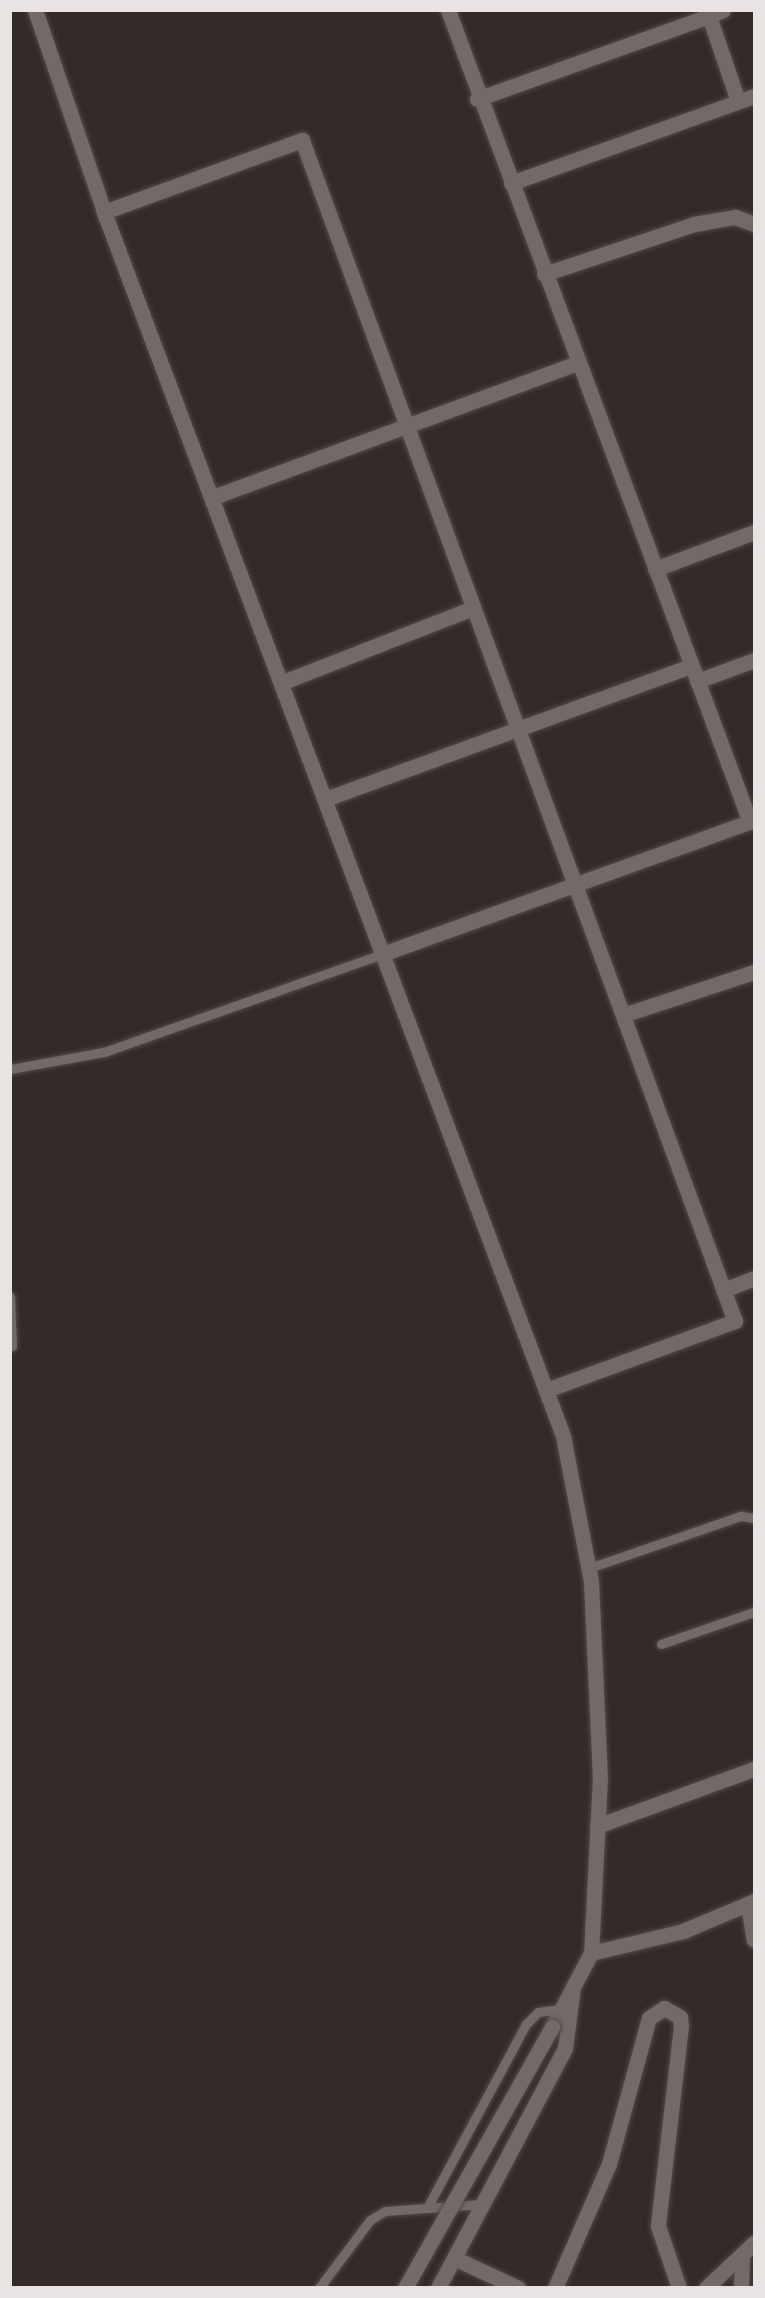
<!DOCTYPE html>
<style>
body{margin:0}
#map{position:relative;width:765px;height:2298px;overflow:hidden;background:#332b2a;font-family:"Alegreya Sans",sans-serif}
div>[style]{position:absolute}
.roads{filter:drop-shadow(0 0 2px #504a48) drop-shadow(0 0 2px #504a48)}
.service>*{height:9px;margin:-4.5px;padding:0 4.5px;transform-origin:4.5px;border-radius:4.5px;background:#726a68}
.minor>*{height:15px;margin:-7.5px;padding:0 7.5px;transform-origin:7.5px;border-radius:7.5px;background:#726a68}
.tertiary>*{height:15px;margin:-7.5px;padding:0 7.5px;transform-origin:7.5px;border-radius:7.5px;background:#726a68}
.bridges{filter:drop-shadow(0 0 2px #504a48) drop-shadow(0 0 2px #504a48)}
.tertiary-bridge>*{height:15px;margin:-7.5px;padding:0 7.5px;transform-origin:7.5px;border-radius:7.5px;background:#726a68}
span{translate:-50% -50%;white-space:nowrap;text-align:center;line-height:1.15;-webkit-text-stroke:4.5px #332b2a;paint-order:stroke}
.frame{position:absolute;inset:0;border:12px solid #e9e4e3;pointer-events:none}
</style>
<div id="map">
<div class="roads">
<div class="service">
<i style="left:10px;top:1069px;width:96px;rotate:-10.3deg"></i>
<i style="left:104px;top:1052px;width:298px;rotate:-19.4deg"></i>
<i style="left:10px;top:1297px;width:49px;rotate:87.7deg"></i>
<i style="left:589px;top:1568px;width:161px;rotate:-18.9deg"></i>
<i style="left:741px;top:1516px;width:13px;rotate:9deg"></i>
<i style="left:661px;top:1644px;width:98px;rotate:-19deg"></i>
<i style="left:427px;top:2208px;width:209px;rotate:-61.7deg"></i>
<i style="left:526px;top:2024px;width:17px;rotate:-45deg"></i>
<i style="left:538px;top:2012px;width:24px;rotate:-7deg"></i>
<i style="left:319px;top:2288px;width:85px;rotate:-53.1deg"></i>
<i style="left:370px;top:2220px;width:17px;rotate:-31deg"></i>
<i style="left:385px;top:2211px;width:97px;rotate:-4.1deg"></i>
</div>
<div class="minor">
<i style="left:448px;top:10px;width:866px;rotate:69.6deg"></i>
<i style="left:723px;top:10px;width:15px;rotate:157deg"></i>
<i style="left:709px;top:16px;width:90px;rotate:71.2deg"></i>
<i style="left:477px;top:99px;width:246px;rotate:-19.7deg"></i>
<i style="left:511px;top:183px;width:258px;rotate:-19.7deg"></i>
<i style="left:104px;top:212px;width:211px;rotate:-20deg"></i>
<i style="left:302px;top:140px;width:1258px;rotate:69.87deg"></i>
<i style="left:735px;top:1321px;width:201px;rotate:159.9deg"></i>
<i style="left:544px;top:274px;width:158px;rotate:-18.4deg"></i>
<i style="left:694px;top:224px;width:42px;rotate:-9.7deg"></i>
<i style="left:735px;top:217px;width:20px;rotate:20deg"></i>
<i style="left:213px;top:497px;width:388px;rotate:-20.2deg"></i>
<i style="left:655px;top:569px;width:106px;rotate:-20.5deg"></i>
<i style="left:697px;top:681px;width:61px;rotate:-20.2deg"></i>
<i style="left:283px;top:682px;width:204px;rotate:-21.3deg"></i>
<i style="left:328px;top:798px;width:386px;rotate:-20deg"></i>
<i style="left:385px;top:953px;width:392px;rotate:-19.8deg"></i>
<i style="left:623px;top:1015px;width:138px;rotate:-18.2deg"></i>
<i style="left:723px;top:1290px;width:33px;rotate:-21deg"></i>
<i style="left:597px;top:1826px;width:167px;rotate:-20deg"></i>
<i style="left:748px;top:1904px;width:36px;rotate:81deg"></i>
<i style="left:591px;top:1953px;width:95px;rotate:-13.4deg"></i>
<i style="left:683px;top:1931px;width:77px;rotate:-22.9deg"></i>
<i style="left:454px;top:2258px;width:71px;rotate:25.1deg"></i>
<i style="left:438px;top:2288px;width:272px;rotate:-62.1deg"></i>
<i style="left:565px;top:2048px;width:62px;rotate:-82.5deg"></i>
<i style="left:555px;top:2288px;width:135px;rotate:-66.5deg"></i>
<i style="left:609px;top:2164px;width:151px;rotate:-74.7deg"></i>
<i style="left:649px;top:2018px;width:18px;rotate:-34deg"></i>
<i style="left:664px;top:2008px;width:18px;rotate:29deg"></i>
<i style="left:680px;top:2017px;width:9px;rotate:84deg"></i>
<i style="left:681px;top:2026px;width:201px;rotate:96.6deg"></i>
<i style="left:658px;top:2226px;width:65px;rotate:71.3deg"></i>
<i style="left:741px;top:2288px;width:33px;rotate:-88deg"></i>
</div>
<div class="tertiary">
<i style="left:35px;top:10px;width:213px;rotate:71.1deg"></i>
<i style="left:104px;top:212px;width:1307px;rotate:69.44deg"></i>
<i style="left:563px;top:1436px;width:148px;rotate:79.1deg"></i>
<i style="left:591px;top:1581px;width:196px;rotate:87.4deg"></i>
<i style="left:600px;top:1777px;width:176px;rotate:92.9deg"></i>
<i style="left:591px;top:1953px;width:84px;rotate:117.8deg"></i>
<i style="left:706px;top:2288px;width:66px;rotate:-43.2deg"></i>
</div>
</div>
<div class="bridges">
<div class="tertiary-bridge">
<i style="left:405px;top:2288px;width:300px;rotate:-60.6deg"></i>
</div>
</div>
<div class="frame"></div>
</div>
